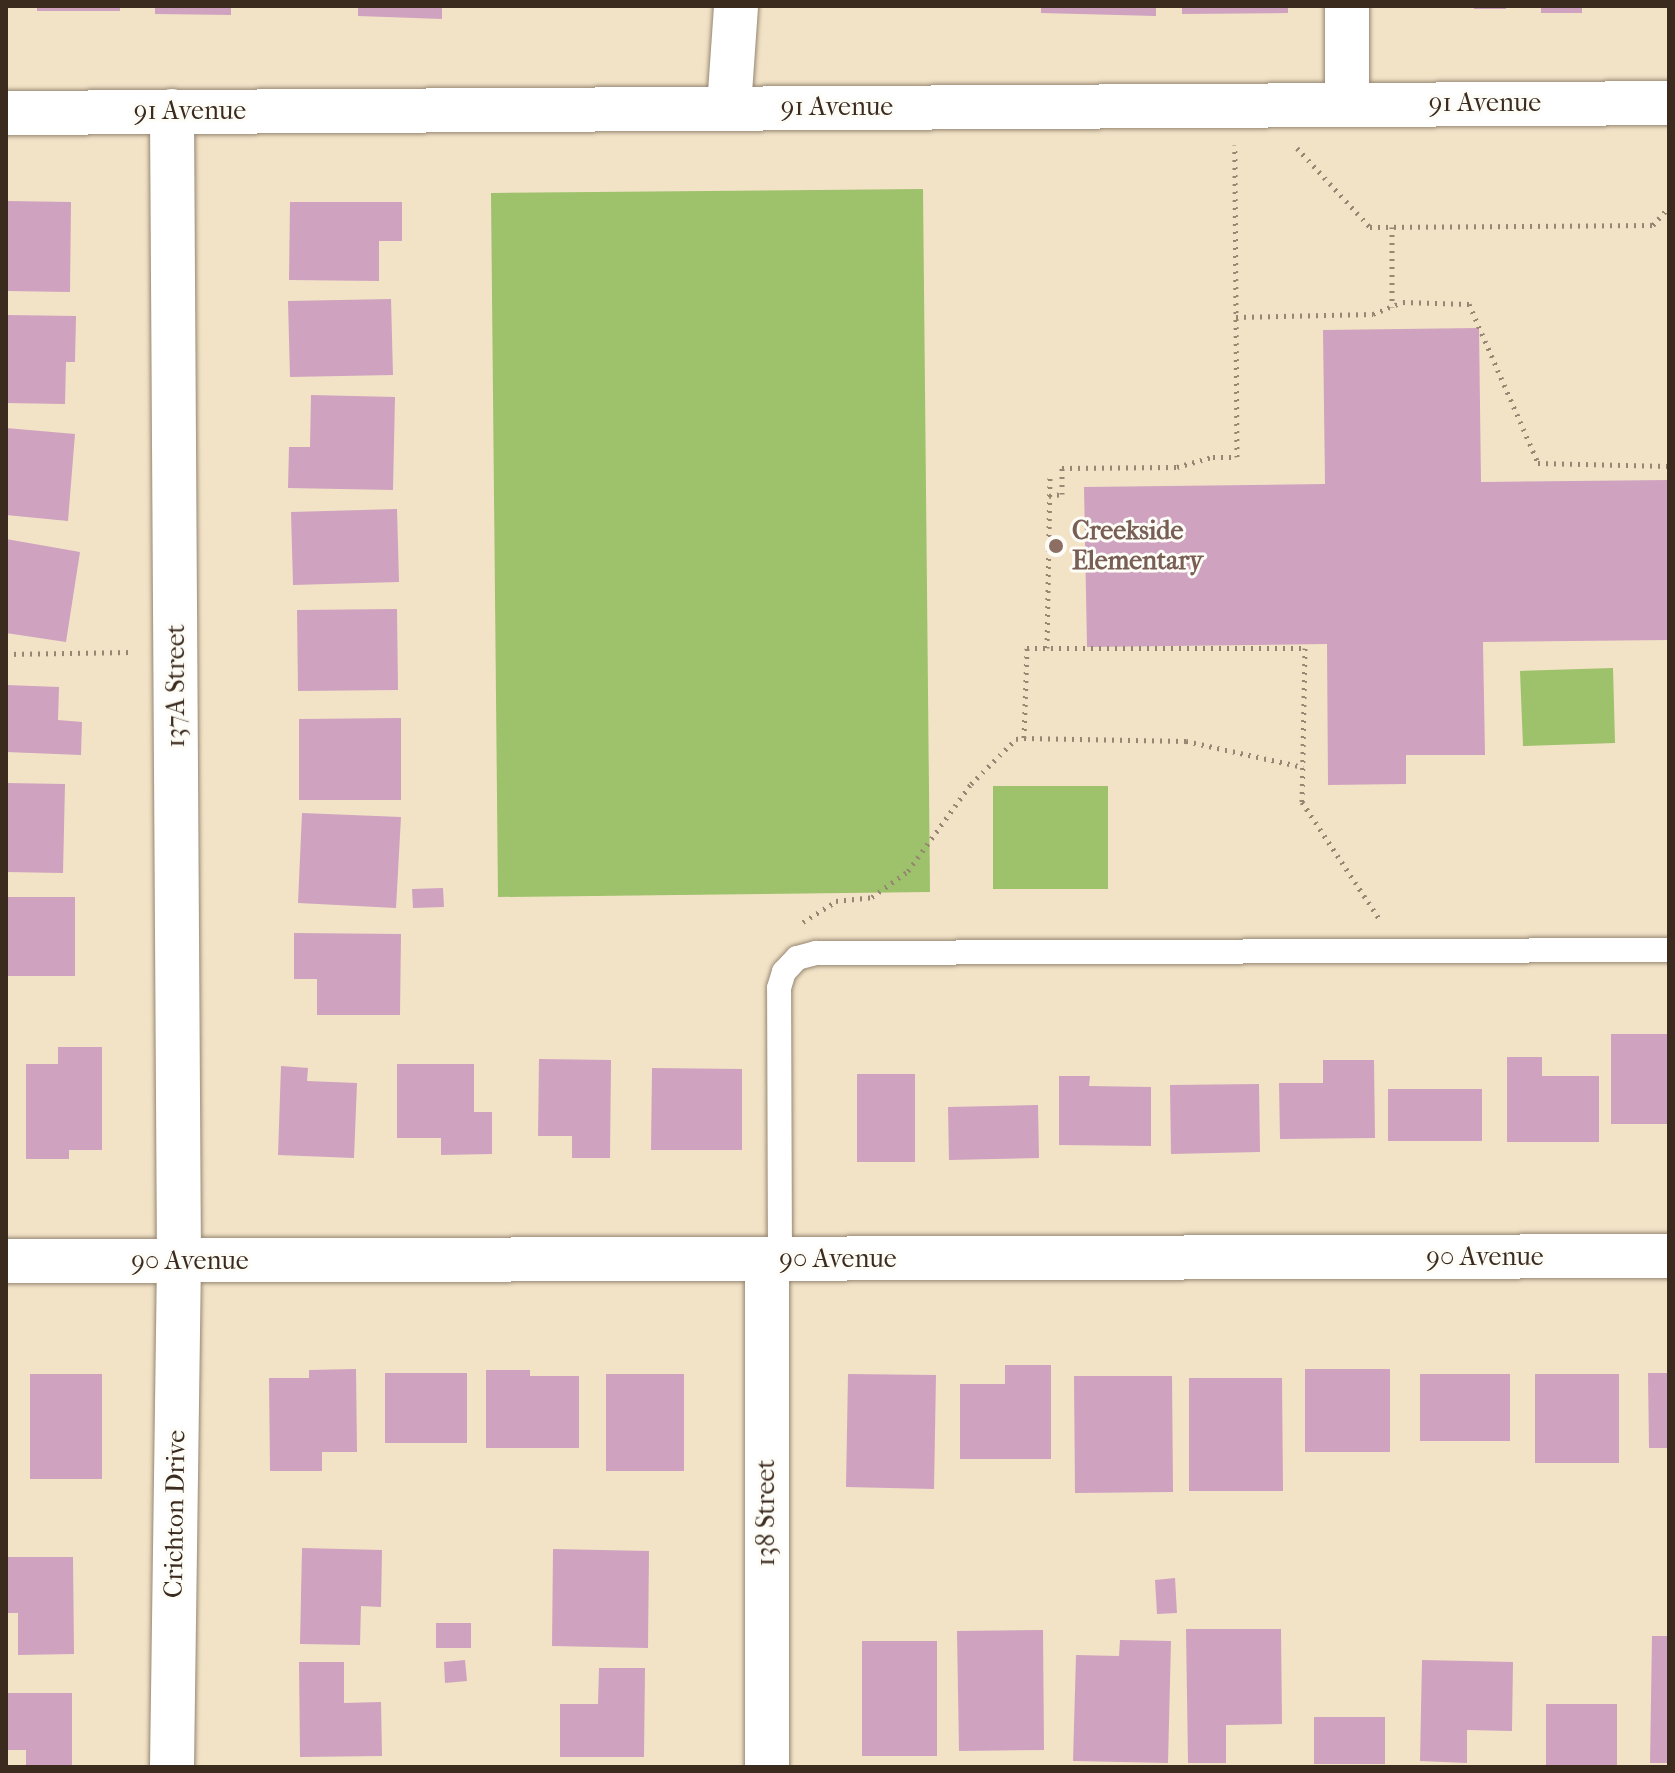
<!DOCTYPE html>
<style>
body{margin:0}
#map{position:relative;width:1675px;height:1773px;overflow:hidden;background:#f2e3c7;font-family:"IM FELL French Canon",serif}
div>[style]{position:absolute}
.green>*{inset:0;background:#9ec16b}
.building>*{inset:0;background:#cfa2bf}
.path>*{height:5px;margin-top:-2.5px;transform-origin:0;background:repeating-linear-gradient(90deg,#968672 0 2px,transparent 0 8px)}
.roads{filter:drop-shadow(0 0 2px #968672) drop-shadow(0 0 2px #968672)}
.service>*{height:24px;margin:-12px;padding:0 12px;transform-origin:12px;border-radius:12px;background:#fff}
.minor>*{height:44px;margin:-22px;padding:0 22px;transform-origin:22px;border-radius:22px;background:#fff}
.dots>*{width:22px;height:22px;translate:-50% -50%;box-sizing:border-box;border:4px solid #fdfcf7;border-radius:50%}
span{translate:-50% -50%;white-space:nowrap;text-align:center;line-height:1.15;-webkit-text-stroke:6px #fdfcf7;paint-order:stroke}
.street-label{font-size:26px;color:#3b2a1e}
.education-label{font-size:26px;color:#785e54;font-weight:700}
.left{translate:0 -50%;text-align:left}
.frame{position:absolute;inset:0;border:8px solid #3b2a1e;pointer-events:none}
</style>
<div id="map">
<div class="green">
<i style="clip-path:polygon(923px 189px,930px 892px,498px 897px,491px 193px)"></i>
<i style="clip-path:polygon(1613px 668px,1615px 743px,1523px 746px,1520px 671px)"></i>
<i style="clip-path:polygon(993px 786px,1108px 786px,1108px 889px,993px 889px)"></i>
</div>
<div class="building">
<i style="clip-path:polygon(37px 6px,120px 6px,120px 11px,37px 11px)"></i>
<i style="clip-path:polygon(155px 6px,231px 6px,231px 15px,155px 14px)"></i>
<i style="clip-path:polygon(358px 6px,442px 6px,442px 19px,358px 16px)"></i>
<i style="clip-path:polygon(1041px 6px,1156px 6px,1156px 16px,1041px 13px)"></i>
<i style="clip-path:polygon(1182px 6px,1288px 6px,1288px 13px,1182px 14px)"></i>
<i style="clip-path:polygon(1474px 6px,1506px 6px,1506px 9px,1474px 9px)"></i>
<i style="clip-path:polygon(1541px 6px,1582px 6px,1582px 13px,1541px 13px)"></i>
<i style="clip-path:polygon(6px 201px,71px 202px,70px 292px,6px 291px)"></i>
<i style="clip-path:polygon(290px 202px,402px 202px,402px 241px,379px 241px,379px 281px,289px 280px)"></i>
<i style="clip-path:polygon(391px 299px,393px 375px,290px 377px,288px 301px)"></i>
<i style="clip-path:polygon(6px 315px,76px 316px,75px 362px,66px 362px,65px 404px,6px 403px)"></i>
<i style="clip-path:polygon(1479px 328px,1481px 482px,1669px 480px,1669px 640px,1483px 642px,1485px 755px,1406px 755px,1406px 784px,1328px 785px,1327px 644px,1087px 647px,1084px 487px,1325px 484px,1323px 330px)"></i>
<i style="clip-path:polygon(311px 395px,395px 397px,393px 490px,288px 488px,289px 447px,310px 447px)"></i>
<i style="clip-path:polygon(6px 428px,75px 434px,68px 521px,6px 515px)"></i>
<i style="clip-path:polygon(397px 509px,399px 582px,293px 585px,291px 512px)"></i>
<i style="clip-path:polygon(6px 539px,80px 552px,66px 642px,6px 633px)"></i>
<i style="clip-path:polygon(397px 609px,398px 690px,298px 691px,297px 610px)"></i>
<i style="clip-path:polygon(6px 685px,59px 687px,58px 720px,82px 722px,81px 755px,6px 752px)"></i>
<i style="clip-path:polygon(401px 718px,401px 800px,299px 800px,299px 719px)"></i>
<i style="clip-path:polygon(6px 783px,65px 784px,63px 873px,6px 872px)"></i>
<i style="clip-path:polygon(302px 813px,401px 817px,396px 908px,298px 903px)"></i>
<i style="clip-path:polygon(443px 888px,444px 907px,413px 908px,412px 889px)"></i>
<i style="clip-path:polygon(6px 897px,75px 897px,75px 976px,6px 976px)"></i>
<i style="clip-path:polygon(294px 933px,401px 934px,400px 1015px,317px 1015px,317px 979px,294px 979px)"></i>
<i style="clip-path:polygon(1611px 1034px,1669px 1034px,1669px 1124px,1611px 1124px)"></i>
<i style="clip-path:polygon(58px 1047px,102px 1047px,102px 1150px,69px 1150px,69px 1159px,26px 1159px,26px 1064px,58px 1064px)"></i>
<i style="clip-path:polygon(1507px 1057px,1542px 1057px,1542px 1076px,1599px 1076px,1599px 1142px,1507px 1142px)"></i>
<i style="clip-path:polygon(539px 1059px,611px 1060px,610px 1158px,572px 1158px,572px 1136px,538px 1136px)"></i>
<i style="clip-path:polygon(1323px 1060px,1374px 1060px,1375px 1138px,1280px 1139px,1279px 1083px,1323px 1083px)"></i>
<i style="clip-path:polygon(397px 1064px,474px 1064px,474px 1112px,492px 1112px,492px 1154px,441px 1155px,441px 1138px,397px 1138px)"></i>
<i style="clip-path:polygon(281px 1066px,308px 1068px,307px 1081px,357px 1083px,354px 1158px,278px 1155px)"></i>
<i style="clip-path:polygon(652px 1068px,742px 1069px,742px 1150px,651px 1150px)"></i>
<i style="clip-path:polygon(857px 1074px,915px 1074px,915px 1162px,857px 1162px)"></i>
<i style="clip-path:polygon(1059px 1076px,1090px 1076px,1089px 1086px,1151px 1087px,1151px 1146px,1059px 1145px)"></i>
<i style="clip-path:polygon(1259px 1084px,1260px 1152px,1171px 1154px,1170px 1085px)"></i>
<i style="clip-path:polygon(1388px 1089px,1482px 1089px,1482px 1141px,1388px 1141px)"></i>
<i style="clip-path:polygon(1038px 1105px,1039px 1158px,949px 1160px,948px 1107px)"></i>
<i style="clip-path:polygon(1005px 1365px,1051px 1365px,1051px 1459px,960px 1459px,960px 1384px,1005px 1384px)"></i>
<i style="clip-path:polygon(356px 1369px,357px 1452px,322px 1452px,322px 1471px,270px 1471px,269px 1378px,309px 1378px,309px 1370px)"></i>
<i style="clip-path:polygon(1305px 1369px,1390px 1369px,1390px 1452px,1305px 1452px)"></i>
<i style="clip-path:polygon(486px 1370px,530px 1370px,530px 1376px,579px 1376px,579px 1448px,486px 1448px)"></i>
<i style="clip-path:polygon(385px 1373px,467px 1373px,467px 1443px,385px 1443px)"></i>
<i style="clip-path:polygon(1648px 1373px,1669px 1373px,1669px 1448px,1649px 1448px)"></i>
<i style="clip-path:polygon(30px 1374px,102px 1374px,102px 1479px,30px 1479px)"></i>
<i style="clip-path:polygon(606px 1374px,684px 1374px,684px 1471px,606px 1471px)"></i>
<i style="clip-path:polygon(848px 1374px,936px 1375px,934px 1489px,846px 1487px)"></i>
<i style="clip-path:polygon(1420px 1374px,1510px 1374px,1510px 1441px,1420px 1441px)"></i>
<i style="clip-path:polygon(1535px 1374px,1619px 1374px,1619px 1463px,1535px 1463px)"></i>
<i style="clip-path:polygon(1074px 1376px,1172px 1376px,1173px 1492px,1075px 1493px)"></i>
<i style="clip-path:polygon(1189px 1378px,1282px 1378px,1283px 1491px,1189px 1491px)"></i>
<i style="clip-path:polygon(302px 1548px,382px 1550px,381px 1607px,361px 1606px,360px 1645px,300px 1644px)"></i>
<i style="clip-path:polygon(553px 1549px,649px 1551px,648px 1648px,552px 1646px)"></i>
<i style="clip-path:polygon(6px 1557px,73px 1557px,74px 1654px,18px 1655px,18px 1613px,6px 1613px)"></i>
<i style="clip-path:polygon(1175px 1578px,1177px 1613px,1157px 1614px,1155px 1580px)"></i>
<i style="clip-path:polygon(436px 1623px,471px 1623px,471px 1648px,436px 1648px)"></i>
<i style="clip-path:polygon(1186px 1629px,1281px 1629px,1282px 1724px,1226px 1725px,1226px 1763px,1188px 1763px)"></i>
<i style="clip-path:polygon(1043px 1630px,1044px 1750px,959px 1751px,957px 1631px)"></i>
<i style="clip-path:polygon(1652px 1636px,1669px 1636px,1669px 1763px,1650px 1763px)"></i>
<i style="clip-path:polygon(1120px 1640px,1171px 1641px,1168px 1763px,1073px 1761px,1076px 1655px,1119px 1656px)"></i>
<i style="clip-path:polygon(862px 1641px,937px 1641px,937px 1756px,862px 1756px)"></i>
<i style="clip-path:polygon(465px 1660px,467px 1681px,445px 1683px,444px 1662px)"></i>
<i style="clip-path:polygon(1422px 1660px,1513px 1662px,1512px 1731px,1467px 1730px,1467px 1763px,1420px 1761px)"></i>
<i style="clip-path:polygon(299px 1662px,344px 1662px,344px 1703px,381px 1702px,382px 1756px,300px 1757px)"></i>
<i style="clip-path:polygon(599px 1668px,645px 1668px,644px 1757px,560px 1757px,560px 1704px,598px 1704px)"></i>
<i style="clip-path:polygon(6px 1693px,72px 1693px,72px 1767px,26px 1767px,26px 1750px,6px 1750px)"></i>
<i style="clip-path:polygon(1546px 1704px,1617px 1704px,1617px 1765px,1546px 1765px)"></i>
<i style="clip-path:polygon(1314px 1717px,1385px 1717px,1385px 1764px,1314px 1764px)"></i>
</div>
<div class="path">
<i style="left:1297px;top:148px;width:108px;rotate:47.3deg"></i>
<i style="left:1370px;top:227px;width:283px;rotate:-0.4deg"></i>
<i style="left:1653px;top:225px;width:24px;rotate:-48deg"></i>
<i style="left:1392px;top:227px;width:80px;rotate:90deg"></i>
<i style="left:1236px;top:317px;width:137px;rotate:-1.3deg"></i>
<i style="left:1373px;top:314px;width:32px;rotate:-22deg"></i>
<i style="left:1403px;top:302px;width:66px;rotate:1.7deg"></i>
<i style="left:1469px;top:304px;width:173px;rotate:66.5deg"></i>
<i style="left:1538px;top:463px;width:131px;rotate:1.3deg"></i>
<i style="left:1049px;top:496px;width:13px;rotate:-9deg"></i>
<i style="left:1062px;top:494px;width:26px;rotate:-90deg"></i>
<i style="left:1062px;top:468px;width:115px;rotate:-0.5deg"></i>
<i style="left:1177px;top:467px;width:37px;rotate:-16deg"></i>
<i style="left:1213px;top:457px;width:24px"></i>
<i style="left:1237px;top:457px;width:312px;rotate:-90.4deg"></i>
<i style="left:1047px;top:648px;width:175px;rotate:-89deg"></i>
<i style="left:6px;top:654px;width:127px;rotate:-0.9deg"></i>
<i style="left:1024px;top:738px;width:162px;rotate:1.1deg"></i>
<i style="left:1186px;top:741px;width:120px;rotate:12.5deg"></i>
<i style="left:803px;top:922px;width:39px;rotate:-32deg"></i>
<i style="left:836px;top:901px;width:36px;rotate:-6deg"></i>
<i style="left:872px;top:897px;width:44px;rotate:-35.8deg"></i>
<i style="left:908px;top:871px;width:107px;rotate:-54.1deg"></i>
<i style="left:971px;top:784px;width:64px;rotate:-45deg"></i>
<i style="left:1016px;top:739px;width:8px;rotate:-7deg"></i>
<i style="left:1024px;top:738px;width:90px;rotate:-88.1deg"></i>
<i style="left:1027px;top:648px;width:278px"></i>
<i style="left:1305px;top:648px;width:154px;rotate:91.1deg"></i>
<i style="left:1302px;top:802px;width:141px;rotate:56.5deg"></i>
</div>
<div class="roads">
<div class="service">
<i style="left:780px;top:1259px;width:271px;rotate:-90.2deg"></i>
<i style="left:779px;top:988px;width:17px;rotate:-73deg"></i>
<i style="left:784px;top:972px;width:19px;rotate:-47deg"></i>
<i style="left:797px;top:958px;width:20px;rotate:-15deg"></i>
<i style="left:816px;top:953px;width:853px;rotate:-0.2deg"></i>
</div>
<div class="minor">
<i style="left:1347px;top:6px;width:97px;rotate:90deg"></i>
<i style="left:729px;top:107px;width:101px;rotate:-86deg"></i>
<i style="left:6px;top:113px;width:1663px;rotate:-0.34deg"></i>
<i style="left:6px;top:1261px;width:1663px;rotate:-0.17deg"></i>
<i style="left:172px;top:1767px;width:506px;rotate:-89.21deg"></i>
<i style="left:179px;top:1261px;width:1150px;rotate:-90.35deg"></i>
<i style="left:767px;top:1767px;width:508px;rotate:-90deg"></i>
</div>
</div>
<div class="dots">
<i style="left:1056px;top:546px;background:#8d6e63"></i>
</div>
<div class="street-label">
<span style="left:1485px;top:103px">91 Avenue</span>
<span style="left:837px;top:107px">91 Avenue</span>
<span style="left:190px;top:111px">91 Avenue</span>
<span style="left:176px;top:686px;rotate:-90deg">137A Street</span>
<span style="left:1485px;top:1257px">90 Avenue</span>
<span style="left:838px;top:1259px">90 Avenue</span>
<span style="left:190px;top:1261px">90 Avenue</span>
<span style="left:766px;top:1513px;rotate:-90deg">138 Street</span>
<span style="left:175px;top:1514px;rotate:-89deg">Crichton Drive</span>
</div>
<div class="education-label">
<span class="left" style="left:1072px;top:546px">Creekside<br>Elementary</span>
</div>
<div class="frame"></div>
</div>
